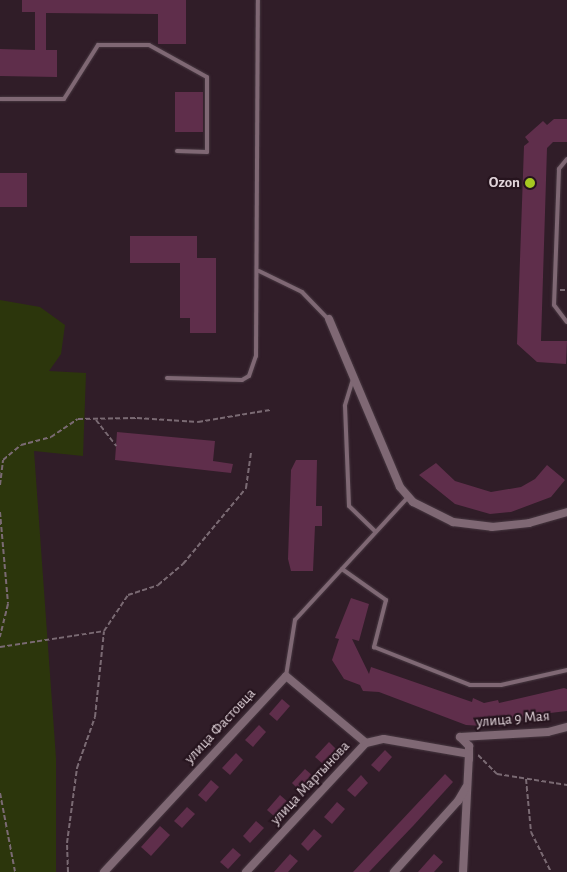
<!DOCTYPE html>
<meta charset="utf-8">
<style>
body{margin:0}
#map{position:relative;width:567px;height:872px;overflow:hidden;background:#301d28;font-family:"Alegreya Sans",sans-serif}
div>[style]{position:absolute}
.green>*{inset:0;background:#2c360c}
.building>*{inset:0;background:#5f2e4b}
.path>*{height:2px;margin-top:-1px;transform-origin:0;background:repeating-linear-gradient(90deg,#7a6a73 0 5px,transparent 0 7.5px)}
.roads{filter:drop-shadow(0 0 1px #473841) drop-shadow(0 0 1px #473841)}
.service>*{height:4px;margin:-2px;padding:0 2px;transform-origin:2px;border-radius:2px;background:#7f6874}
.minor>*{height:8px;margin:-4px;padding:0 4px;transform-origin:4px;border-radius:4px;background:#7f6874}
.dots>*{width:14px;height:14px;translate:-50% -50%;box-sizing:border-box;border:2px solid #26141e;border-radius:50%}
span{translate:-50% -50%;white-space:nowrap;text-align:center;line-height:1.15;-webkit-text-stroke:4.5px #26141e;paint-order:stroke}
.poi-label{font-size:15px;color:#e1d4da;font-weight:700}
.right{translate:-100% -50%;text-align:right}
.street-label{font-size:15px;color:#e1d4da}
</style>
<div id="map">
<div class="green">
<i style="clip-path:polygon(0 300px,40px 307px,65px 325px,61px 354px,49px 371px,86px 373px,83px 456px,34px 451px,56px 758px,56px 872px,0 872px)"></i>
</div>
<div class="building">
<i style="clip-path:polygon(22px 0,186px 0,186px 44px,158px 44px,158px 14px,46px 13px,46px 50px,57px 50px,57px 77px,0 76px,0 49px,35px 50px,35px 12px,22px 12px)"></i>
<i style="clip-path:polygon(175px 92px,203px 92px,203px 132px,175px 132px)"></i>
<i style="clip-path:polygon(554px 119px,567px 119px,567px 142px,553px 142px,547px 148px,541px 341px,567px 341px,566px 364px,537px 362px,517px 344px,524px 146px,529px 142px,525px 137px,543px 121px,547px 125px)"></i>
<i style="clip-path:polygon(0 173px,27px 173px,27px 207px,0 207px)"></i>
<i style="clip-path:polygon(130px 236px,197px 236px,197px 258px,216px 258px,216px 333px,190px 333px,190px 318px,180px 318px,180px 263px,130px 263px)"></i>
<i style="clip-path:polygon(117px 432px,215px 441px,213px 461px,233px 464px,231px 473px,115px 460px)"></i>
<i style="clip-path:polygon(296px 460px,317px 460px,316px 506px,322px 506px,322px 526px,315px 526px,313px 571px,291px 571px,288px 559px,291px 470px)"></i>
<i style="clip-path:polygon(436px 463px,455px 481px,491px 492px,521px 487px,535px 479px,547px 465px,565px 480px,551px 497px,511px 512px,490px 514px,455px 504px,419px 475px)"></i>
<i style="clip-path:polygon(351px 598px,369px 604px,359px 641px,352px 639px,369px 674px,371px 667px,472px 702px,473px 698px,484px 703px,498px 700px,499px 703px,564px 688px,567px 689px,567px 711px,550px 713px,499px 727px,466px 725px,379px 692px,363px 691px,360px 685px,344px 679px,332px 660px,339px 639px,335px 638px)"></i>
<i style="clip-path:polygon(282px 699px,290px 706px,277px 721px,269px 714px)"></i>
<i style="clip-path:polygon(259px 725px,266px 732px,253px 747px,245px 740px)"></i>
<i style="clip-path:polygon(329px 742px,336px 749px,323px 764px,315px 757px)"></i>
<i style="clip-path:polygon(385px 750px,392px 757px,379px 772px,371px 765px)"></i>
<i style="clip-path:polygon(236px 753px,243px 760px,230px 775px,222px 768px)"></i>
<i style="clip-path:polygon(305px 769px,313px 776px,299px 790px,292px 783px)"></i>
<i style="clip-path:polygon(445px 774px,453px 782px,413px 826px,369px 872px,353px 872px)"></i>
<i style="clip-path:polygon(361px 775px,368px 783px,355px 797px,347px 790px)"></i>
<i style="clip-path:polygon(211px 780px,219px 787px,206px 802px,198px 795px)"></i>
<i style="clip-path:polygon(280px 795px,288px 802px,275px 817px,267px 810px)"></i>
<i style="clip-path:polygon(337px 802px,345px 809px,332px 824px,324px 817px)"></i>
<i style="clip-path:polygon(187px 807px,195px 814px,182px 828px,174px 821px)"></i>
<i style="clip-path:polygon(256px 821px,264px 828px,250px 843px,243px 836px)"></i>
<i style="clip-path:polygon(160px 826px,170px 835px,151px 856px,141px 847px)"></i>
<i style="clip-path:polygon(314px 829px,322px 836px,308px 851px,301px 844px)"></i>
<i style="clip-path:polygon(233px 848px,241px 855px,228px 869px,220px 862px)"></i>
<i style="clip-path:polygon(290px 854px,298px 861px,288px 872px,274px 872px)"></i>
<i style="clip-path:polygon(434px 854px,443px 862px,434px 872px,418px 872px)"></i>
</div>
<div class="path">
<i style="left:560px;top:290px;width:7px"></i>
<i style="left:96px;top:420px;width:33px;rotate:52deg"></i>
<i style="left:0;top:485px;width:25px;rotate:-83deg"></i>
<i style="left:3px;top:460px;width:23px;rotate:-40deg"></i>
<i style="left:21px;top:445px;width:31px;rotate:-15deg"></i>
<i style="left:51px;top:437px;width:32px;rotate:-34deg"></i>
<i style="left:78px;top:419px;width:59px;rotate:-1deg"></i>
<i style="left:137px;top:418px;width:61px;rotate:3.8deg"></i>
<i style="left:198px;top:422px;width:73px;rotate:-9.5deg"></i>
<i style="left:0;top:512px;width:92px;rotate:85deg"></i>
<i style="left:8px;top:604px;width:34px;rotate:104deg"></i>
<i style="left:0;top:647px;width:105px;rotate:-8.7deg"></i>
<i style="left:478px;top:755px;width:27px;rotate:45deg"></i>
<i style="left:497px;top:774px;width:71px;rotate:8.9deg"></i>
<i style="left:526px;top:779px;width:53px;rotate:84.6deg"></i>
<i style="left:531px;top:832px;width:45px;rotate:63.4deg"></i>
<i style="left:0;top:793px;width:80px;rotate:79.2deg"></i>
<i style="left:68px;top:872px;width:29px;rotate:-92deg"></i>
<i style="left:67px;top:843px;width:76px;rotate:-82.4deg"></i>
<i style="left:77px;top:768px;width:54px;rotate:-70.6deg"></i>
<i style="left:95px;top:717px;width:86px;rotate:-84deg"></i>
<i style="left:104px;top:631px;width:43px;rotate:-56.3deg"></i>
<i style="left:128px;top:595px;width:32px;rotate:-18deg"></i>
<i style="left:158px;top:585px;width:33px;rotate:-40deg"></i>
<i style="left:183px;top:564px;width:99px;rotate:-50.3deg"></i>
<i style="left:246px;top:488px;width:37px;rotate:-82deg"></i>
</div>
<div class="roads">
<div class="service">
<i style="left:0;top:99px;width:64px"></i>
<i style="left:64px;top:99px;width:64px;rotate:-57.8deg"></i>
<i style="left:98px;top:45px;width:51px"></i>
<i style="left:149px;top:45px;width:66px;rotate:28.9deg"></i>
<i style="left:207px;top:77px;width:75px;rotate:90deg"></i>
<i style="left:207px;top:152px;width:30px;rotate:-178deg"></i>
<i style="left:567px;top:159px;width:13px;rotate:129deg"></i>
<i style="left:559px;top:169px;width:136px;rotate:92.1deg"></i>
<i style="left:554px;top:305px;width:21px;rotate:53deg"></i>
<i style="left:259px;top:271px;width:48px;rotate:26deg"></i>
<i style="left:302px;top:292px;width:37px;rotate:46deg"></i>
<i style="left:167px;top:378px;width:75px;rotate:1.5deg"></i>
<i style="left:242px;top:380px;width:8px;rotate:-30deg"></i>
<i style="left:249px;top:376px;width:21px;rotate:-71deg"></i>
<i style="left:256px;top:356px;width:356px;rotate:-89.7deg"></i>
<i style="left:353px;top:379px;width:28px;rotate:107deg"></i>
<i style="left:345px;top:406px;width:100px;rotate:87.7deg"></i>
<i style="left:349px;top:506px;width:37px;rotate:44deg"></i>
<i style="left:342px;top:569px;width:54px;rotate:35.2deg"></i>
<i style="left:386px;top:600px;width:49px;rotate:104.3deg"></i>
<i style="left:374px;top:647px;width:103px;rotate:21.6deg"></i>
<i style="left:470px;top:685px;width:31px"></i>
<i style="left:501px;top:685px;width:68px;rotate:-12.8deg"></i>
<i style="left:286px;top:676px;width:57px;rotate:-80.9deg"></i>
<i style="left:295px;top:620px;width:167px;rotate:-47.4deg"></i>
</div>
<div class="minor">
<i style="left:329px;top:319px;width:182px;rotate:67.1deg"></i>
<i style="left:400px;top:487px;width:20px;rotate:49deg"></i>
<i style="left:413px;top:502px;width:45px;rotate:26.6deg"></i>
<i style="left:453px;top:522px;width:39px;rotate:7deg"></i>
<i style="left:492px;top:527px;width:37px;rotate:-6deg"></i>
<i style="left:529px;top:523px;width:40px;rotate:-16deg"></i>
<i style="left:460px;top:737px;width:13px;rotate:45deg"></i>
<i style="left:469px;top:746px;width:13px;rotate:90deg"></i>
<i style="left:460px;top:737px;width:88px;rotate:-3.3deg"></i>
<i style="left:548px;top:732px;width:20px;rotate:-15deg"></i>
<i style="left:104px;top:872px;width:267px;rotate:-47.1deg"></i>
<i style="left:286px;top:676px;width:104px;rotate:39.9deg"></i>
<i style="left:246px;top:872px;width:176px;rotate:-47.1deg"></i>
<i style="left:366px;top:743px;width:18px;rotate:-13deg"></i>
<i style="left:384px;top:739px;width:86px;rotate:10deg"></i>
<i style="left:469px;top:754px;width:118px;rotate:92.9deg"></i>
<i style="left:394px;top:872px;width:96px;rotate:-48deg"></i>
<i style="left:458px;top:801px;width:16px;rotate:-60deg"></i>
</div>
</div>
<div class="dots">
<i style="left:530px;top:183px;background:#a6c821"></i>
</div>
<div class="poi-label">
<span class="right" style="left:520px;top:183px">Ozon</span>
</div>
<div class="street-label">
<span style="left:513px;top:719px;rotate:-5deg">улица 9 Мая</span>
<span style="left:220px;top:726px;rotate:-47deg">улица Фастовца</span>
<span style="left:310px;top:783px;rotate:-47deg">улица Мартынова</span>
</div>
</div>
